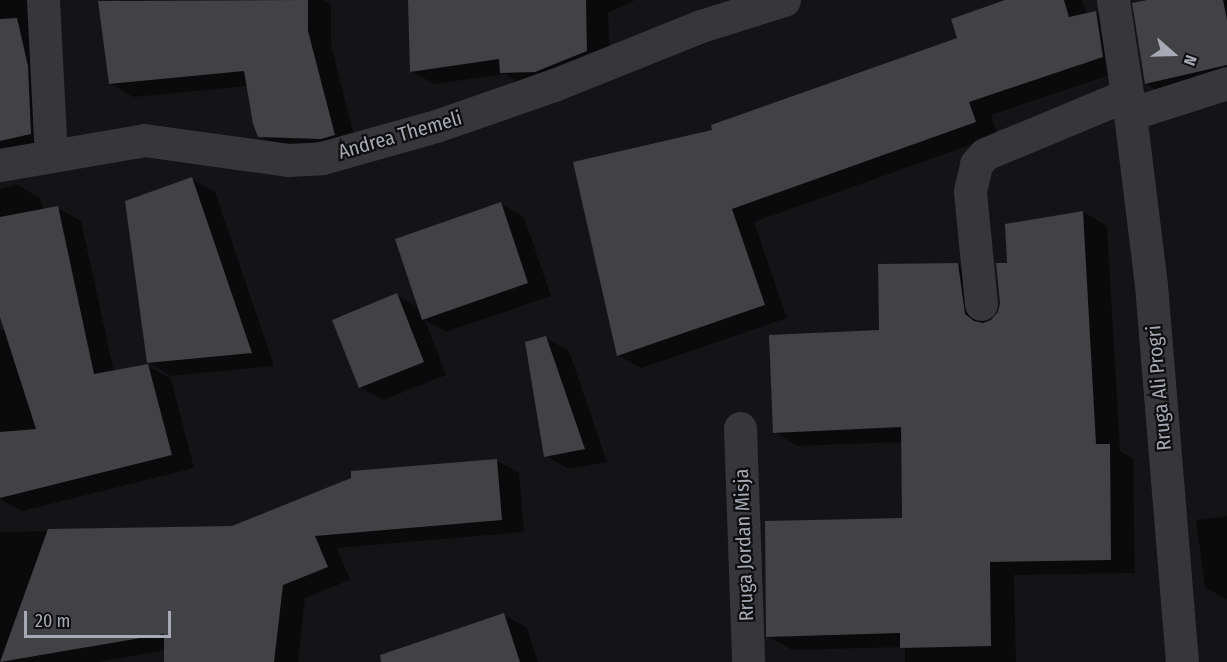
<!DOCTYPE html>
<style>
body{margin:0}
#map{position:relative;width:1227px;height:662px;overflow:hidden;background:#141416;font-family:"Fira Sans Condensed",sans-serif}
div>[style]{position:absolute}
.shadow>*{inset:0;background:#0007}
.building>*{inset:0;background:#414146}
.minor>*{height:33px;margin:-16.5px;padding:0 16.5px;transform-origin:16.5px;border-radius:16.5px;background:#36363b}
span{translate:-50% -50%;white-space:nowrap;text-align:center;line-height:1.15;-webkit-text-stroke:4.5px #0f0f11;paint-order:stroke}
.street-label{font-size:20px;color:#a7aab5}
.north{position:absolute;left:1143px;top:24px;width:60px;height:60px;-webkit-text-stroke:4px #0f0f11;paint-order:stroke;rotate:110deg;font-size:16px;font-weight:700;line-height:24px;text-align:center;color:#a7aab5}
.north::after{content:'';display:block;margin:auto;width:21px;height:27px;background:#a7aab5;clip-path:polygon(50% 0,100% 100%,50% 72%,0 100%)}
.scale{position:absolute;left:24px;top:611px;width:147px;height:27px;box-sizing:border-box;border:3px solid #a7aab5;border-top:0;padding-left:8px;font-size:18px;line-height:21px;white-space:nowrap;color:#a7aab5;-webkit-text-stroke:4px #0f0f11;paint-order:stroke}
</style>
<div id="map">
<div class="shadow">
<i style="clip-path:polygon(0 0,43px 0,54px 147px,0 159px)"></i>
<i style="clip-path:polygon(123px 0,322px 0,331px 5px,331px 45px,357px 148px,283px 149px,260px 136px,248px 86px,133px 97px,110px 83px)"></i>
<i style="clip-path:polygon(410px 0,635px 0,608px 13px,610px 64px,524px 86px,505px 74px,434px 84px,411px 71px)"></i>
<i style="clip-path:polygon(1010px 0,1082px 0,1087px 15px,1095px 13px,1119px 26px,1125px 70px,991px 115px,998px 135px,754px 222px,787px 318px,641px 368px,618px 355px,714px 131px,959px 39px)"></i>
<i style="clip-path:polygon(1154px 0,1227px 0,1227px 82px,1169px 97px,1146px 84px)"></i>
<i style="clip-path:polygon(192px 179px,215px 192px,274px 366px,171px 376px,148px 362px)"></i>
<i style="clip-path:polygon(17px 185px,40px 198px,44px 210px,58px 208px,81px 221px,114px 372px,148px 366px,171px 379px,194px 468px,22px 511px,0 499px,0 330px,5px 329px,0 312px,0 189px)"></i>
<i style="clip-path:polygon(501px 204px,524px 217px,551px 296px,446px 332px,425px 320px,446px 375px,383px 400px,360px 387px,397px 295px,419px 308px)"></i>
<i style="clip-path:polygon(1083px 212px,1107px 226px,1120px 451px,1133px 459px,1135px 573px,1014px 575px,1016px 662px,905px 662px,905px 649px,902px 647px,792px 650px,768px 636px,904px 520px,903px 442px,798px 446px,774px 432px,880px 331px,958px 265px,982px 279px,988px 322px,992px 321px,999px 313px,1008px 264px)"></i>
<i style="clip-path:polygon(546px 338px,569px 351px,607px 462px,569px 469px,546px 456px)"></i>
<i style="clip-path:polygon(496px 460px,519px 473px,524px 532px,337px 548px,350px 580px,305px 598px,298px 662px,166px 662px,166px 650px,99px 662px,0 662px,0 532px,232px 527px)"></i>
<i style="clip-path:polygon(1227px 516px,1227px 600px,1205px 587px,1196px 520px)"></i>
<i style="clip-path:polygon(504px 615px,527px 628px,538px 662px,403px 662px)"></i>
</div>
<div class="building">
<i style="clip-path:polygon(308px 0,308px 31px,335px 135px,321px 139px,258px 137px,253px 124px,244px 71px,109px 84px,98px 1px)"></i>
<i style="clip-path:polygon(408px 0,586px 0,587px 51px,535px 72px,500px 73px,499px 59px,410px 72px)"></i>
<i style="clip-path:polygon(1005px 0,1064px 0,1069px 17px,1096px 11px,1103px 57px,969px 102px,976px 122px,732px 209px,765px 305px,617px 356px,573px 162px,712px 130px,711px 125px,957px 38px,951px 19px)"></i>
<i style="clip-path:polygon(1147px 0,1223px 0,1227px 20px,1227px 65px,1145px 84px,1132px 3px)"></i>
<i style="clip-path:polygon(17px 18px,28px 66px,31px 134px,0 141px,0 19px)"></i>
<i style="clip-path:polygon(192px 177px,252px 353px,147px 363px,125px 201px)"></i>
<i style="clip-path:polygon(501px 202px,528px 283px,422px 320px,395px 239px)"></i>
<i style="clip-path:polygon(58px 206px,94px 374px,148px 364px,172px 455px,0 498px,0 432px,36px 429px,0 317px,0 217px)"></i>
<i style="clip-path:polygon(1083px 211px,1096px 444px,1110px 444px,1111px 560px,990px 562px,991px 646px,900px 648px,900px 633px,766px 637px,765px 521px,902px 518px,901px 427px,773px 433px,769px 335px,879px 330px,878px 264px,958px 263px,965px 314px,974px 321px,983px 323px,991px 320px,998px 312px,1000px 303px,996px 263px,1007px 263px,1005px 224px)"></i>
<i style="clip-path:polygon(397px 293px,424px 362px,359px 388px,332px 320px)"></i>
<i style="clip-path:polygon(546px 336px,585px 449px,544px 457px,525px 342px)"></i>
<i style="clip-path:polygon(497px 459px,502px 520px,315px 536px,328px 567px,283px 585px,274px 662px,164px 662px,164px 634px,0 662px,48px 529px,232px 526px,351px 478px,351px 471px)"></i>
<i style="clip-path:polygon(504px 613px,520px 662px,381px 662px,380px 655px)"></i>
</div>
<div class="minor">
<i style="left:43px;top:0;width:156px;rotate:87.1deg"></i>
<i style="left:1113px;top:0;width:115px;rotate:81.5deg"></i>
<i style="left:1130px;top:114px;width:172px;rotate:83deg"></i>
<i style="left:1151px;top:285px;width:378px;rotate:85.3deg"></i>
<i style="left:1130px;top:114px;width:102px;rotate:-17.7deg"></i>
<i style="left:0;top:165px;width:146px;rotate:-9.8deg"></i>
<i style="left:144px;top:140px;width:145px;rotate:7.9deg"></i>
<i style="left:288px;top:160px;width:34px;rotate:-3deg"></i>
<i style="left:322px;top:158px;width:118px;rotate:-15.7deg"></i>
<i style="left:436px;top:126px;width:125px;rotate:-19.2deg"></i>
<i style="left:554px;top:85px;width:158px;rotate:-21.9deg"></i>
<i style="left:701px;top:26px;width:87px;rotate:-17.4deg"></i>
<i style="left:981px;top:304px;width:114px;rotate:-95.6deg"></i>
<i style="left:970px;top:191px;width:28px;rotate:-77deg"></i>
<i style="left:976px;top:164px;width:13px;rotate:-48deg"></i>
<i style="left:985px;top:154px;width:154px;rotate:-22.6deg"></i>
<i style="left:740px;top:428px;width:234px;rotate:88deg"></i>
</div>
<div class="street-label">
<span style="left:400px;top:135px;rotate:-16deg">Andrea Themeli</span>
<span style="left:1159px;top:388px;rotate:-95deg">Rruga Ali Progri</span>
<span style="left:744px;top:545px;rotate:-92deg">Rruga Jordan Misja</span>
</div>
<div class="north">N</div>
<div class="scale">20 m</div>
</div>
